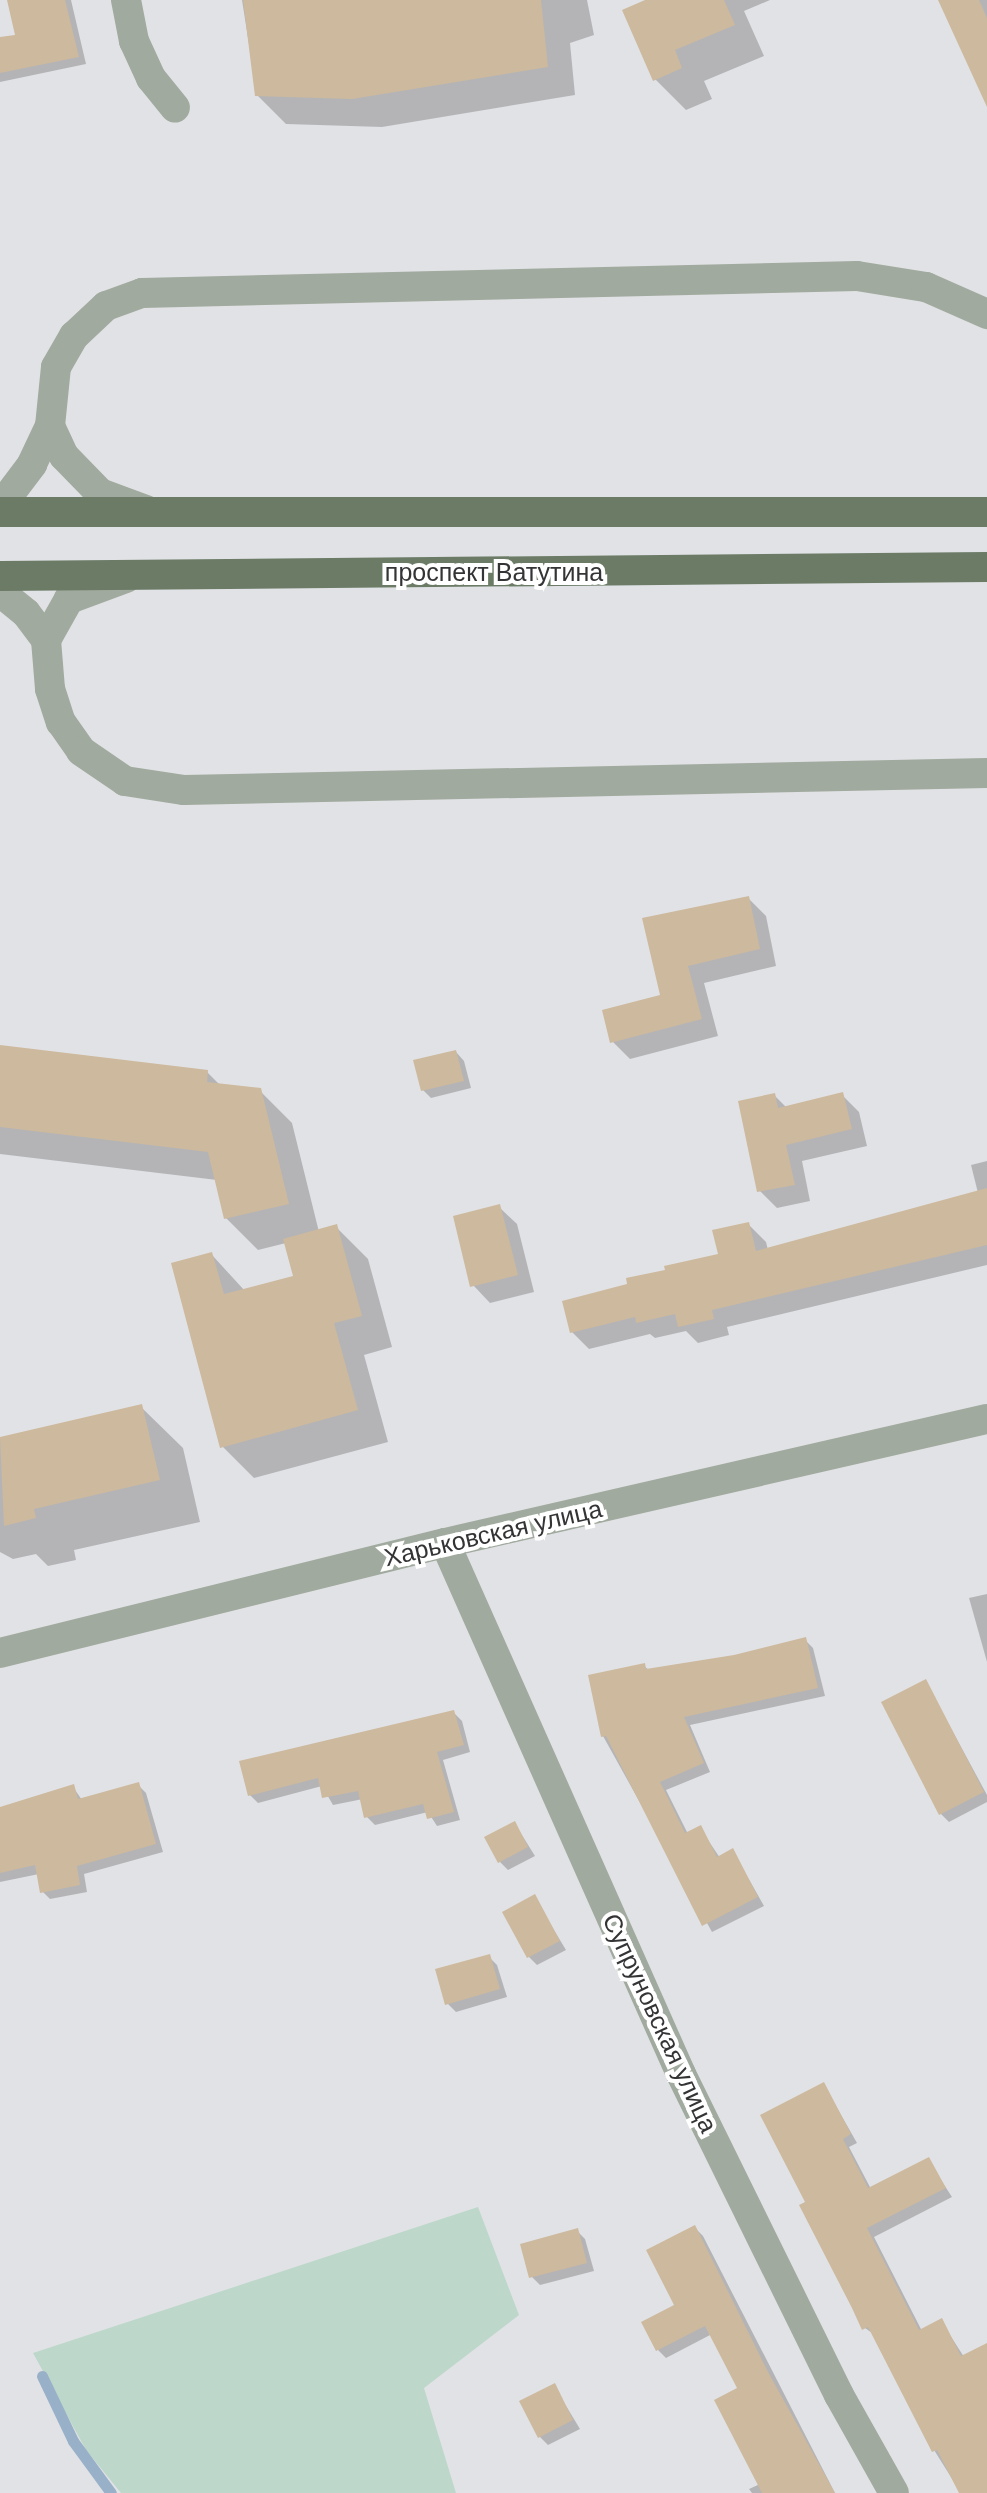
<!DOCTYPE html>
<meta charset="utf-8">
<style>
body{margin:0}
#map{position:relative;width:987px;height:2493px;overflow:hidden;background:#e1e2e5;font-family:Helvetica,sans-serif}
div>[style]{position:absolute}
.green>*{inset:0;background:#bdd8ca}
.shadow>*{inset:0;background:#0003}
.stream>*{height:11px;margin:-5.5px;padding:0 5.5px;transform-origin:5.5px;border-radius:5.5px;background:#99b0c9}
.building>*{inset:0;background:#cdb99d}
.minor>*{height:30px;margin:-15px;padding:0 15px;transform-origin:15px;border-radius:15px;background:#a1aa9e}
.major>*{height:30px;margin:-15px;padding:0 15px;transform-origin:15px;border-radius:15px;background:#6b7b66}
span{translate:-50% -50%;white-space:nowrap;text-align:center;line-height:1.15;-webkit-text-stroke:8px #fff;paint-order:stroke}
.street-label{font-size:25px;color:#343436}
</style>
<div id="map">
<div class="green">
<i style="clip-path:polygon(478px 2207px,519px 2315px,424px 2388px,456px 2493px,121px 2493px,86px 2450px,33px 2353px)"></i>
</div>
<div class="shadow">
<i style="clip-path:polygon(10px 0,71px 0,86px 64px,0 82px,0 40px,18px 36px)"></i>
<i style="clip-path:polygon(242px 0,587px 0,594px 35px,570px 43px,575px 95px,382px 127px,286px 124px,257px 95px)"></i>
<i style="clip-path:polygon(651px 0,770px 0,744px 11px,764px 56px,704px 81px,712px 99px,686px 110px,655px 79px)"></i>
<i style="clip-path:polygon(941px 0,987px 0,987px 101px)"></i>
<i style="clip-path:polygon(748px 898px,766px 916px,776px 966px,704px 983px,718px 1036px,630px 1059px,613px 1042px,663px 996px,645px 920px)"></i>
<i style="clip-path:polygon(0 1047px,207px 1072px,221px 1086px,260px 1091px,292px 1123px,319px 1232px,336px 1227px,368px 1259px,392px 1347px,364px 1355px,388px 1442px,254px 1478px,222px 1446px,212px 1255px,245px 1291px,296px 1278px,286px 1243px,258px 1250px,226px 1218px,217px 1180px,0 1154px)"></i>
<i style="clip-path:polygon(456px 1052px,464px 1061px,471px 1088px,431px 1098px,423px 1090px)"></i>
<i style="clip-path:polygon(842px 1095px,859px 1112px,867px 1146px,802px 1161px,810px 1201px,777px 1208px,760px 1191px,775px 1096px,787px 1108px)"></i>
<i style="clip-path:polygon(987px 1161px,987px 1265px,727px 1327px,729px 1335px,698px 1343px,686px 1331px,655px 1338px,650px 1334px,589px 1349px,572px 1332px,630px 1286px,721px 1255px,748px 1224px,766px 1242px,768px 1250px,978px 1193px,971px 1165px)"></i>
<i style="clip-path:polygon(499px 1207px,517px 1224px,534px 1292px,490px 1303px,473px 1285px)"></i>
<i style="clip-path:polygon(141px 1407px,183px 1448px,200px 1522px,74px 1550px,76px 1560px,48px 1566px,36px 1554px,13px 1559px,0 1552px,0 1439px)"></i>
<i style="clip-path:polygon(987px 1594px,987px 1662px,969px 1598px)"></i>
<i style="clip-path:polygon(805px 1640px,813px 1648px,825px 1696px,690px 1725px,710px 1772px,666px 1790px,688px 1834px,700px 1828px,720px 1858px,733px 1851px,764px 1906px,712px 1932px,603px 1736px,644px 1666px,650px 1671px,734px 1657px)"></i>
<i style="clip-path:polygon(926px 1682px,987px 1795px,987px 1802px,949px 1822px,941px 1814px)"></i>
<i style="clip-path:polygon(454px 1713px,462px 1721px,470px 1752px,443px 1760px,460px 1820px,437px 1826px,428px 1812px,375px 1825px,367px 1817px,363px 1799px,333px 1805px,322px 1786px,258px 1803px,250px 1795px)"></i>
<i style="clip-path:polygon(138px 1785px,146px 1793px,163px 1852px,84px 1874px,87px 1892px,50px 1899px,42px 1891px,39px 1874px,0 1882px,0 1810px,73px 1787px,82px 1800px)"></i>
<i style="clip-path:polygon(515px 1824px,535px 1856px,508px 1870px,500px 1862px)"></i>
<i style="clip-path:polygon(534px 1897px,566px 1950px,537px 1965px,529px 1957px)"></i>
<i style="clip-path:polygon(489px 1957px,497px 1965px,507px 1997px,456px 2012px,447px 2003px)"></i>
<i style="clip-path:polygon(824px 2085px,857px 2143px,849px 2147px,871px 2189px,928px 2160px,952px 2197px,874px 2237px,922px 2331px,941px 2321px,964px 2357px,987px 2346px,987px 2493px,961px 2493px,934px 2450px,875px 2335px,865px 2328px,808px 2203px)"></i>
<i style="clip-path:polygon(695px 2228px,703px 2236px,835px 2493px,752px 2493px,749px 2489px,760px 2484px,740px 2389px,712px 2334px,666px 2358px,658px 2350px,678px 2307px)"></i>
<i style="clip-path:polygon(577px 2231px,585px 2239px,594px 2271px,540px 2285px,532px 2277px)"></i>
<i style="clip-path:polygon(554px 2386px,580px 2429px,548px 2445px,540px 2437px)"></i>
</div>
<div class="stream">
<i style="left:42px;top:2376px;width:72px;rotate:64.5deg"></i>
<i style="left:73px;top:2441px;width:64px;rotate:53.8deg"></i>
</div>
<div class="building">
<i style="clip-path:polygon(7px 0,65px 0,79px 57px,0 73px,0 37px,15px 35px)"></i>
<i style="clip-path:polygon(243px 0,541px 0,548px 67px,352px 99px,255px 96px)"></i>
<i style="clip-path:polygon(645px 0,724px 0,735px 25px,675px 50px,682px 68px,653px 81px,622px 10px)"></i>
<i style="clip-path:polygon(938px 0,979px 0,987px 18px,987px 107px)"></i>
<i style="clip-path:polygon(749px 896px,760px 949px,688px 966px,702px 1019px,610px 1043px,602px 1010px,660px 995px,642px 918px)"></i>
<i style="clip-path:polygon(0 1045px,208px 1070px,207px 1082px,261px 1088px,289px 1204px,224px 1219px,208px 1152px,0 1127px)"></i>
<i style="clip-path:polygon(456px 1050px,464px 1081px,421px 1091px,413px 1060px)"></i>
<i style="clip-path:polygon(843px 1092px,852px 1129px,786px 1145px,795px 1185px,757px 1192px,738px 1101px,775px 1093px,778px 1108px)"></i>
<i style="clip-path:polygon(987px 1188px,987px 1245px,712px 1310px,714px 1319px,678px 1327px,675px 1314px,636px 1323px,635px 1317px,570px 1333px,562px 1301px,627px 1284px,626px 1278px,665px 1270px,664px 1266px,718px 1254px,712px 1230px,749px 1222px,756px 1251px)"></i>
<i style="clip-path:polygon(500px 1204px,518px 1275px,470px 1287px,453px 1216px)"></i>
<i style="clip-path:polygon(337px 1224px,362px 1316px,334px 1323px,358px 1410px,220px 1448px,171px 1263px,212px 1252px,224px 1294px,293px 1276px,283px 1239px)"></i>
<i style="clip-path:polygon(142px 1404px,160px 1480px,34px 1509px,36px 1518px,4px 1526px,0 1437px)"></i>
<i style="clip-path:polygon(806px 1637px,818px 1688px,684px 1717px,704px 1763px,660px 1782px,685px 1833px,701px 1825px,717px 1857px,733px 1848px,758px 1897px,702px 1926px,606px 1736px,601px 1737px,588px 1675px,645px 1663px,646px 1669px,734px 1655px)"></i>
<i style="clip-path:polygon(926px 1679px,984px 1792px,939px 1815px,881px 1702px)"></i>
<i style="clip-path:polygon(454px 1710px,464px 1745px,437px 1752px,454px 1812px,427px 1819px,423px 1804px,364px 1818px,358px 1791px,322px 1798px,318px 1778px,248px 1796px,239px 1761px)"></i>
<i style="clip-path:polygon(139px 1782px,156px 1844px,77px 1866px,80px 1885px,40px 1893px,35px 1865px,0 1873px,0 1807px,74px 1784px,78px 1799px)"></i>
<i style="clip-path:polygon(515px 1821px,528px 1847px,498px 1863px,484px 1837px)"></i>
<i style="clip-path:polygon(535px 1894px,560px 1941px,527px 1958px,502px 1912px)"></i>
<i style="clip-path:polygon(490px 1954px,500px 1989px,445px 2005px,435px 1969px)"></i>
<i style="clip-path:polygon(824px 2082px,851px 2134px,843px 2139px,868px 2188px,929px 2157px,946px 2188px,867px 2228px,919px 2330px,942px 2318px,961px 2356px,987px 2343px,987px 2493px,959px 2493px,937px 2450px,932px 2452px,868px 2327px,862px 2330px,852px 2308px,799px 2205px,805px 2202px,760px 2115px)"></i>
<i style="clip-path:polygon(695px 2225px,768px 2372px,835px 2493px,762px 2493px,714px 2400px,737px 2388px,705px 2326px,656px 2351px,641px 2322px,674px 2305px,646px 2250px)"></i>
<i style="clip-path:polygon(578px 2228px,587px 2263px,529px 2278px,520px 2244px)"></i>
<i style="clip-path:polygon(555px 2383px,573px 2420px,538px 2438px,519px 2401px)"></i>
</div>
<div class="minor">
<i style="left:126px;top:0;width:42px;rotate:79deg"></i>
<i style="left:134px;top:41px;width:41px;rotate:65.3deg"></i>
<i style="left:151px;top:78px;width:38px;rotate:51deg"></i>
<i style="left:0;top:498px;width:9px;rotate:-18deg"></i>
<i style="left:9px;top:495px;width:39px;rotate:-53deg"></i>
<i style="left:32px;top:464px;width:42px;rotate:-64.7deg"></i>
<i style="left:146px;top:510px;width:49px;rotate:-159.7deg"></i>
<i style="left:100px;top:493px;width:52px;rotate:-134.2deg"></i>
<i style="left:64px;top:456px;width:33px;rotate:-115deg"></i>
<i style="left:50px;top:426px;width:59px;rotate:-84.2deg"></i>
<i style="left:56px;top:367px;width:36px;rotate:-60deg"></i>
<i style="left:74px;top:336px;width:44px;rotate:-43.2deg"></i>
<i style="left:106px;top:306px;width:38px;rotate:-20deg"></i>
<i style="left:142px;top:293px;width:715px;rotate:-1.36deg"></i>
<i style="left:857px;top:276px;width:70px;rotate:9.1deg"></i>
<i style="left:926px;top:287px;width:67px;rotate:23.9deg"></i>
<i style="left:126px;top:578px;width:61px;rotate:159.8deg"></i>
<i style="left:69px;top:599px;width:47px;rotate:119.3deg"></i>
<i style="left:46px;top:640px;width:49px;rotate:85.3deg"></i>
<i style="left:50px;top:689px;width:35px;rotate:72deg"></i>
<i style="left:61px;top:722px;width:35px;rotate:55deg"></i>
<i style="left:81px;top:751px;width:53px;rotate:34.3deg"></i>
<i style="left:125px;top:781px;width:60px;rotate:8.7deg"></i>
<i style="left:184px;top:790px;width:803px;rotate:-1.21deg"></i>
<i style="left:0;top:592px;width:33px;rotate:39deg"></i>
<i style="left:26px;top:613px;width:34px;rotate:53deg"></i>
<i style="left:445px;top:1543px;width:581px;rotate:66.04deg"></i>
<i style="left:681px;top:2074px;width:358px;rotate:63.8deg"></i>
<i style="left:839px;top:2395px;width:112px;rotate:60.7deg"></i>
<i style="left:0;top:1653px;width:458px;rotate:-13.9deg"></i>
<i style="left:445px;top:1543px;width:556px;rotate:-12.89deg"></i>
</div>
<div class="major">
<i style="left:0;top:512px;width:987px"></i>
<i style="left:0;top:576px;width:987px;rotate:-0.52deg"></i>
</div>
<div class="street-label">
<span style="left:494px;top:572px">проспект Ватутина</span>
<span style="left:493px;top:1533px;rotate:-13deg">Харьковская улица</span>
<span style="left:660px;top:2023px;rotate:65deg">Супруновская улица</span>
</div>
</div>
